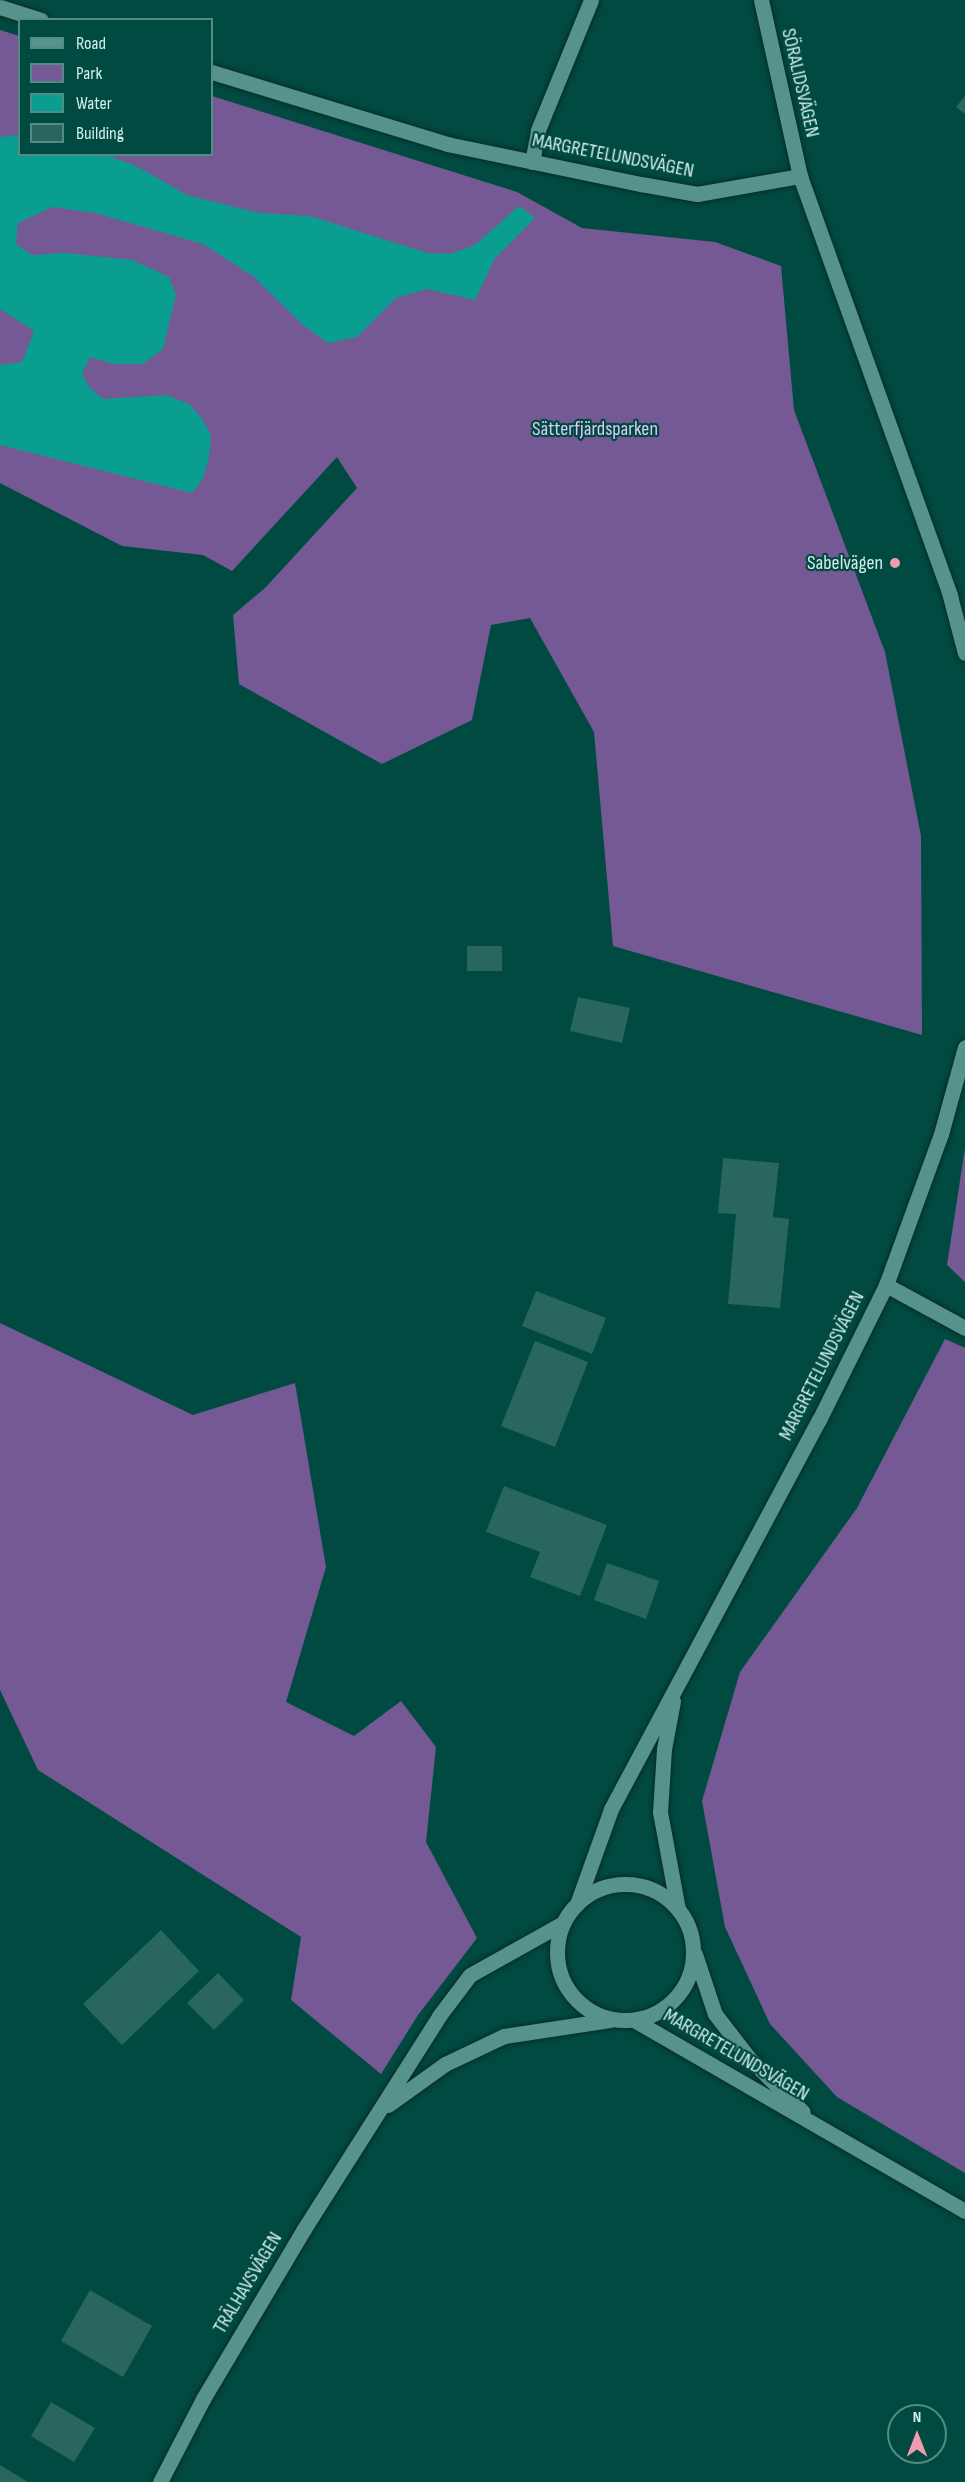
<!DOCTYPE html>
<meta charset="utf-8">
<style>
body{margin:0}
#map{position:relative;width:965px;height:2482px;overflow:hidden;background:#004a42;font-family:"Sofia Sans Condensed",sans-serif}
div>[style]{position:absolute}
.green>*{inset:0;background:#745995}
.water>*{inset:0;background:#099e8f}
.building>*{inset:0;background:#28665e}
.roads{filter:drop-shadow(0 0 2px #0a2c27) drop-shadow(0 0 2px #0a2c27)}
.minor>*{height:15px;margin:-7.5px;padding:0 7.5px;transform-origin:7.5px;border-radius:7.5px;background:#56938a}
.minor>.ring{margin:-7.5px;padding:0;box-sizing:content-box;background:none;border:15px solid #56938a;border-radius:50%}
.dots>*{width:16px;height:16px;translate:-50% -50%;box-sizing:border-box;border:3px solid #004a42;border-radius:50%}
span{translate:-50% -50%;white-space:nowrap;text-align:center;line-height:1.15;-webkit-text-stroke:4.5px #004a42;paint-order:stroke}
.street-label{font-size:20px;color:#d1efea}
.park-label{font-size:20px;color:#ddcaf9}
.poi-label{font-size:20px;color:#d1efea}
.right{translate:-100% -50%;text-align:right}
.legend{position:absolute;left:18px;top:18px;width:195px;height:138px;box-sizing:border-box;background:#004a42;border:2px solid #548c85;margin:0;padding:8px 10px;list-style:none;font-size:18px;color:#d1efea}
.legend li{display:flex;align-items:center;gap:12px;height:30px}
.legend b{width:30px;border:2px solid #548c85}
.north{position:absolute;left:887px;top:2404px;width:60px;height:60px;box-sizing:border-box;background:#004a42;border:2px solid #548c85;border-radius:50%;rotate:0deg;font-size:16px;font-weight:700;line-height:24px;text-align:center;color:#d1efea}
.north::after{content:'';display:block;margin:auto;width:21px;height:27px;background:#f29ab0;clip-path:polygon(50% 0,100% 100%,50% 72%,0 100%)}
</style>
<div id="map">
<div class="green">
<i style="clip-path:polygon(0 30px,19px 36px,20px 154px,212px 154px,212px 96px,517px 192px,582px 228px,715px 242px,781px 266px,794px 410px,885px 652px,921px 836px,922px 1035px,613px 946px,594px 732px,530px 618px,491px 625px,472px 720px,382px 764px,239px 684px,233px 615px,265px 588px,357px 488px,337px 457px,232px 571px,203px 555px,122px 546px,0 483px)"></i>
<i style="clip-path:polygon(965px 1148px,965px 1282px,947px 1265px)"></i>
<i style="clip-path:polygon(0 1323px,193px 1415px,295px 1383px,326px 1567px,286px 1702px,354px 1736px,401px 1701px,436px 1747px,426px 1842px,477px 1938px,418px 2015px,381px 2074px,291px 2000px,301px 1937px,38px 1770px,0 1690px)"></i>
<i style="clip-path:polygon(945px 1339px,965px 1348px,965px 2173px,837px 2097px,770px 2024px,725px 1927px,702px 1801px,740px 1672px,857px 1508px)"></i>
</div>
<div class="water">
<i style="clip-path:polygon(19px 135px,20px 154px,106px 155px,136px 166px,187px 195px,259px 213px,310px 216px,427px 253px,450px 254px,475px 245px,519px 206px,535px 218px,495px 258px,475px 300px,427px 289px,396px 298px,357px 337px,328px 343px,303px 325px,254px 277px,203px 244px,95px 213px,52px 207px,18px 223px,16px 244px,32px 255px,65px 253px,132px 260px,169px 277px,176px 295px,163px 349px,143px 364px,114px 364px,90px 357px,82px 374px,89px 387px,103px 399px,166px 395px,189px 404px,201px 417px,211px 435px,209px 457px,203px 478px,192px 493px,0 445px,0 365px,22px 362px,34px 331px,0 309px,0 137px)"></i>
</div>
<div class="building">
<i style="clip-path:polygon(965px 96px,965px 114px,956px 107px)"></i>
<i style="clip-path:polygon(467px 946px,502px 946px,502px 971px,467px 971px)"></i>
<i style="clip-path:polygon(578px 997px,630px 1008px,622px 1043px,570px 1031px)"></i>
<i style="clip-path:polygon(723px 1158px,779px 1163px,773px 1217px,789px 1219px,780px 1308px,728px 1304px,736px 1214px,718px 1213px)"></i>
<i style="clip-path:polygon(536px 1291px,606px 1318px,592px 1354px,522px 1326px)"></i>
<i style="clip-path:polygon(535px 1341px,588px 1362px,555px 1447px,501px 1426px)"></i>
<i style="clip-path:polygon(504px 1486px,607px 1525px,580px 1596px,530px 1577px,540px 1552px,486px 1532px)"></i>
<i style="clip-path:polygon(607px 1563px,659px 1581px,646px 1619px,594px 1600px)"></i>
<i style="clip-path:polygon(161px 1930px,199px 1971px,122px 2045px,83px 2004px)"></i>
<i style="clip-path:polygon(218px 1973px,244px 2000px,214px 2030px,187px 2003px)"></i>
<i style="clip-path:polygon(90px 2290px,152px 2326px,123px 2377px,61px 2341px)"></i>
<i style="clip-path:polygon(51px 2402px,95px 2428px,74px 2462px,31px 2436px)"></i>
<i style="clip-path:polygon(0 2465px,28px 2482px,0 2482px)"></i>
</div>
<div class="roads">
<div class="minor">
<i style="left:761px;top:0;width:180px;rotate:77.5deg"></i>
<i style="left:800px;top:176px;width:446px;rotate:70.3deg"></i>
<i style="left:950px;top:596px;width:59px;rotate:75.3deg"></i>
<i style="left:0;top:7px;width:43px;rotate:17.6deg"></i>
<i style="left:212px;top:72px;width:246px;rotate:17deg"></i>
<i style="left:447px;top:144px;width:198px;rotate:11.7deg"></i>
<i style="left:641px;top:184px;width:57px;rotate:10.1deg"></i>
<i style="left:697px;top:194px;width:105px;rotate:-9.9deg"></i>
<i style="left:532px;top:162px;width:33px;rotate:-79deg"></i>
<i style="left:538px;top:130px;width:140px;rotate:-67.8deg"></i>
<i style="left:886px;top:1285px;width:90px;rotate:28.6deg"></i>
<i style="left:673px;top:1701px;width:49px;rotate:100.6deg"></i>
<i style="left:664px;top:1749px;width:63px;rotate:93.6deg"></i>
<i style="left:660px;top:1812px;width:99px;rotate:79.5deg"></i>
<i class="ring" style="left:557px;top:1884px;width:121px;height:121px"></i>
<i style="left:577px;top:1904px;width:101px;rotate:-70.3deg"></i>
<i style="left:611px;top:1809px;width:441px;rotate:-61.9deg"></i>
<i style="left:819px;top:1420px;width:151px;rotate:-63.6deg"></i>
<i style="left:886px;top:1285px;width:161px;rotate:-70deg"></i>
<i style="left:941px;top:1134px;width:90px;rotate:-74.6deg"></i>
<i style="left:695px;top:1954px;width:63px;rotate:71.6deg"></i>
<i style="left:715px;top:2014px;width:56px;rotate:52.3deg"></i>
<i style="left:749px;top:2058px;width:76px;rotate:45deg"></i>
<i style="left:634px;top:2020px;width:382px;rotate:30deg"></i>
<i style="left:388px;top:2105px;width:70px;rotate:-35.7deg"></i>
<i style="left:445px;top:2064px;width:65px;rotate:-25.4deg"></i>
<i style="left:504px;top:2036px;width:107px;rotate:-8.6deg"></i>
<i style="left:160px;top:2482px;width:93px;rotate:-62.6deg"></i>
<i style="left:203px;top:2399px;width:198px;rotate:-59.3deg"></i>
<i style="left:304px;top:2229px;width:252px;rotate:-57.6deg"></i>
<i style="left:439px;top:2016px;width:51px;rotate:-52.9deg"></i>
<i style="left:470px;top:1975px;width:107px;rotate:-29.2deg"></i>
</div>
</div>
<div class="dots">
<i style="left:895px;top:563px;background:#f29ab0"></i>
</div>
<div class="street-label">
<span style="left:800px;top:83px;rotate:77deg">SÖRALIDSVÄGEN</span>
<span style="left:613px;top:156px;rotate:11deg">MARGRETELUNDSVÄGEN</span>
<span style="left:822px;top:1366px;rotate:-63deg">MARGRETELUNDSVÄGEN</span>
<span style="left:736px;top:2055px;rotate:30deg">MARGRETELUNDSVÄGEN</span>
<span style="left:248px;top:2283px;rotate:-59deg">TRÄLHAVSVÄGEN</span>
</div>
<div class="park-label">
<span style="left:595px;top:429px">Sätterfjärdsparken</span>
</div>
<div class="poi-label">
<span class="right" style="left:883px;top:563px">Sabelvägen</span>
</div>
<ul class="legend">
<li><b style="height:8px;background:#56938a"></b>Road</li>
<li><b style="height:16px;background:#745995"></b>Park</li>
<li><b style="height:16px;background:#099e8f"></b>Water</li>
<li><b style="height:16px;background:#28665e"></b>Building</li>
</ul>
<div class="north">N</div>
</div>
